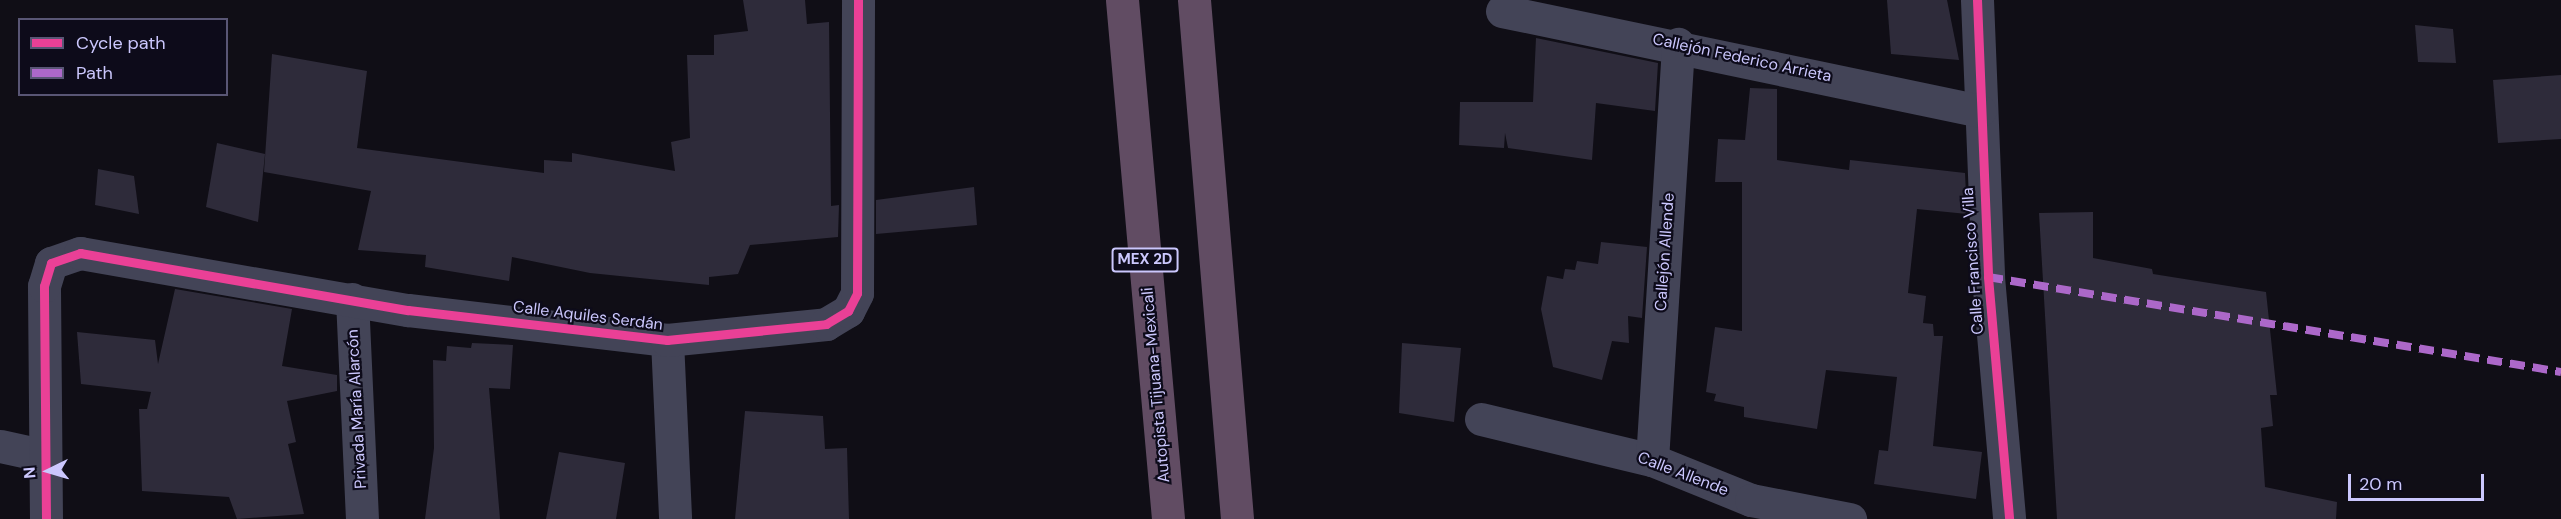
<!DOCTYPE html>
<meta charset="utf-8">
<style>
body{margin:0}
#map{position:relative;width:2561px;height:519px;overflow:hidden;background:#100e16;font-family:"DM Sans",sans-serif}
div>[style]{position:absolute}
.building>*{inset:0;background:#2e2b3a}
.street>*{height:33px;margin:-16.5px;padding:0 16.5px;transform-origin:16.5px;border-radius:16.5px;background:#434457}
.highway>*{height:33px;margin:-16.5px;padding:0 16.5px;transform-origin:16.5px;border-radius:16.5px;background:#614c63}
.quiet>*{height:8px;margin-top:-4px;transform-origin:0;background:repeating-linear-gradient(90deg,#ac68c9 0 15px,transparent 0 23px)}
.cycleway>*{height:9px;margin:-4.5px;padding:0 4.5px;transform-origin:4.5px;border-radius:4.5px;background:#ea4096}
span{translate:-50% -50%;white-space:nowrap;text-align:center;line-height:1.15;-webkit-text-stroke:4.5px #0d0b1a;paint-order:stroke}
.shield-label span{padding:2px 4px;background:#0d0b1a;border:2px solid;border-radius:4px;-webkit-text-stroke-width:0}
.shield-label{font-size:15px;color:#cbc7fd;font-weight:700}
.street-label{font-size:16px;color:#cbc7fd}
.legend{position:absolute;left:18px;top:18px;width:210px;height:78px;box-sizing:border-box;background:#0d0b1a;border:2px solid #595675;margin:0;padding:8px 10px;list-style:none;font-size:18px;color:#cbc7fd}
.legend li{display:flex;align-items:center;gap:12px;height:30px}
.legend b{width:30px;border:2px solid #595675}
.north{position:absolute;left:18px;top:441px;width:60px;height:60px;-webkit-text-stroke:4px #0d0b1a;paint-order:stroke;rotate:265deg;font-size:16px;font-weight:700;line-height:24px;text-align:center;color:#cbc7fd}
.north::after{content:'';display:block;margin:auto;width:21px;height:27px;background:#cbc7fd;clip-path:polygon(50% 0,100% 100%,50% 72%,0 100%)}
.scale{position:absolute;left:2348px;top:474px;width:136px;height:27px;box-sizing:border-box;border:3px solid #cbc7fd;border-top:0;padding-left:8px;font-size:18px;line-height:21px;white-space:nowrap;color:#cbc7fd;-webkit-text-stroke:4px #0d0b1a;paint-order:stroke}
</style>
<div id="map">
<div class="building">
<i style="clip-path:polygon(743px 0,805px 0,807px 24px,829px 22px,831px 206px,839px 205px,838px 237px,750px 245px,738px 274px,709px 277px,709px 285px,590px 273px,512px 257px,509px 281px,425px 267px,426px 255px,358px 250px,371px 191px,264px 172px,272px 54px,367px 71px,357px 148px,544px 173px,544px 160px,572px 162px,572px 153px,675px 171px,671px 142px,690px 138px,687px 55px,714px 55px,714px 35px,748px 31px)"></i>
<i style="clip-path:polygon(1887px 0,1947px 0,1959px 60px,1891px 54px)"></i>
<i style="clip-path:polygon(2415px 25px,2453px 29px,2456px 63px,2418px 62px)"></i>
<i style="clip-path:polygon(1536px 38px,1658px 63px,1655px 111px,1596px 103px,1592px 160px,1508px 148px,1505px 133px,1504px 148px,1459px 145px,1460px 102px,1533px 102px)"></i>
<i style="clip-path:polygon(2561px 75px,2561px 139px,2498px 143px,2493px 80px)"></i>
<i style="clip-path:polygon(1750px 88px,1777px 89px,1777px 160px,1849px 170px,1850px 160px,1965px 173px,1967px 214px,1917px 209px,1908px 293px,1926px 296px,1923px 323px,1933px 324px,1934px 336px,1943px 336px,1933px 446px,1982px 452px,1976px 499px,1874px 484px,1879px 450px,1888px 451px,1897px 377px,1826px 370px,1817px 429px,1744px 417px,1744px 407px,1714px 401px,1716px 394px,1706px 392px,1715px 327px,1742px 331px,1742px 182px,1715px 182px,1718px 139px,1745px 140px)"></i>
<i style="clip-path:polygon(217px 143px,265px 154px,258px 222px,206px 207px)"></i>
<i style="clip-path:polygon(98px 169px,134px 176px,139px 214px,95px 205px)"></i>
<i style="clip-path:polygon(974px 187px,977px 225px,876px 234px,876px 200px)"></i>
<i style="clip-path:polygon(2093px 212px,2093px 258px,2152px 269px,2153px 274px,2266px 292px,2277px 395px,2270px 395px,2273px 426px,2261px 428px,2265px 487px,2337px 502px,2336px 519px,2057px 519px,2039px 213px)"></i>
<i style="clip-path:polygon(1601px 242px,1647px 247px,1642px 318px,1628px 316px,1629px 343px,1612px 341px,1602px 380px,1553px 367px,1541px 309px,1547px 276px,1563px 279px,1565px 269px,1575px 270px,1577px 261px,1598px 264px)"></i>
<i style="clip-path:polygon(175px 289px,292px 309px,282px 366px,337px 375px,337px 391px,287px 401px,296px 442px,288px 444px,304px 514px,237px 519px,229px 497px,142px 491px,139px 409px,147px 409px,151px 392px,81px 384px,77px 332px,155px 340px,158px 364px)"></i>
<i style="clip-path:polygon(472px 343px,513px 345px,510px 389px,489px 388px,500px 519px,425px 519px,434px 448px,433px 360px,446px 361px,447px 346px,471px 348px)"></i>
<i style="clip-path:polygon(1402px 343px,1461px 348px,1454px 422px,1399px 413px)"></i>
<i style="clip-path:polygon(745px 411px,823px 416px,825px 449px,847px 448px,849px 519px,735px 519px)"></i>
<i style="clip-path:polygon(559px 452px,625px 463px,616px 519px,546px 519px)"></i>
</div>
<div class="street">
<i style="left:1977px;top:0;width:277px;rotate:87.7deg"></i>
<i style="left:1988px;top:277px;width:243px;rotate:85deg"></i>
<i style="left:1502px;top:11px;width:488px;rotate:11.8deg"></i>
<i style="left:352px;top:299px;width:220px;rotate:87.4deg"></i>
<i style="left:667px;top:340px;width:179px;rotate:87.4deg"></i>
<i style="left:1481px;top:419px;width:176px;rotate:13.5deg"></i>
<i style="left:1652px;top:460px;width:107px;rotate:22deg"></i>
<i style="left:1751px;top:500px;width:101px;rotate:10.9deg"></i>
<i style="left:0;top:446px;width:43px;rotate:12.1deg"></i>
<i style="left:1652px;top:460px;width:417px;rotate:-86.4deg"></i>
<i style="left:46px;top:519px;width:233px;rotate:-90.5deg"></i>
<i style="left:44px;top:286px;width:24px;rotate:-73deg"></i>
<i style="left:51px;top:263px;width:31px;rotate:-19deg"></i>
<i style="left:80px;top:253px;width:333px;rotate:9.9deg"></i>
<i style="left:408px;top:310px;width:261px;rotate:6.6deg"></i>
<i style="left:667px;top:340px;width:160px;rotate:-5.7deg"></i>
<i style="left:826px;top:324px;width:26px;rotate:-31deg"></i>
<i style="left:848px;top:311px;width:20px;rotate:-63deg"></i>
<i style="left:857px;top:293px;width:293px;rotate:-89.8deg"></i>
</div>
<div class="highway">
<i style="left:1122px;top:0;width:521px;rotate:84.93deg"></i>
<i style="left:1194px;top:0;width:521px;rotate:85.26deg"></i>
</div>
<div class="quiet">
<i style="left:1988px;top:277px;width:581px;rotate:9.41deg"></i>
</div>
<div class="cycleway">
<i style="left:1977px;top:0;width:277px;rotate:87.7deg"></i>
<i style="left:1988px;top:277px;width:243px;rotate:85deg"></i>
<i style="left:46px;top:519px;width:233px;rotate:-90.5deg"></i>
<i style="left:44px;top:286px;width:24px;rotate:-73deg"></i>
<i style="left:51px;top:263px;width:31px;rotate:-19deg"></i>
<i style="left:80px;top:253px;width:333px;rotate:9.9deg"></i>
<i style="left:408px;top:310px;width:261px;rotate:6.6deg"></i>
<i style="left:667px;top:340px;width:160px;rotate:-5.7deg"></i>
<i style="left:826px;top:324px;width:26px;rotate:-31deg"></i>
<i style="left:848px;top:311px;width:20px;rotate:-63deg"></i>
<i style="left:857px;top:293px;width:293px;rotate:-89.8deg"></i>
</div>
<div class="shield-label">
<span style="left:1145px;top:260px">MEX 2D</span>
</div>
<div class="street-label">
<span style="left:1742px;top:58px;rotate:12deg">Callejón Federico Arrieta</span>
<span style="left:1665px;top:252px;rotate:-86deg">Callejón Allende</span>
<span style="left:1973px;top:261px;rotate:-94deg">Calle Francisco Villa</span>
<span style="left:588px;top:316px;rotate:7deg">Calle Aquiles Serdán</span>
<span style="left:1156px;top:385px;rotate:-95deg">Autopista Tijuana-Mexicali</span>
<span style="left:357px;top:409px;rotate:-93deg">Privada María Alarcón</span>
<span style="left:1683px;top:474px;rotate:21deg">Calle Allende</span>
</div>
<ul class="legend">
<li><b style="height:8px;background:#ea4096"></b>Cycle path</li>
<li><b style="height:8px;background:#ac68c9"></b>Path</li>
</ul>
<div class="north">N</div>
<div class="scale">20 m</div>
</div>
